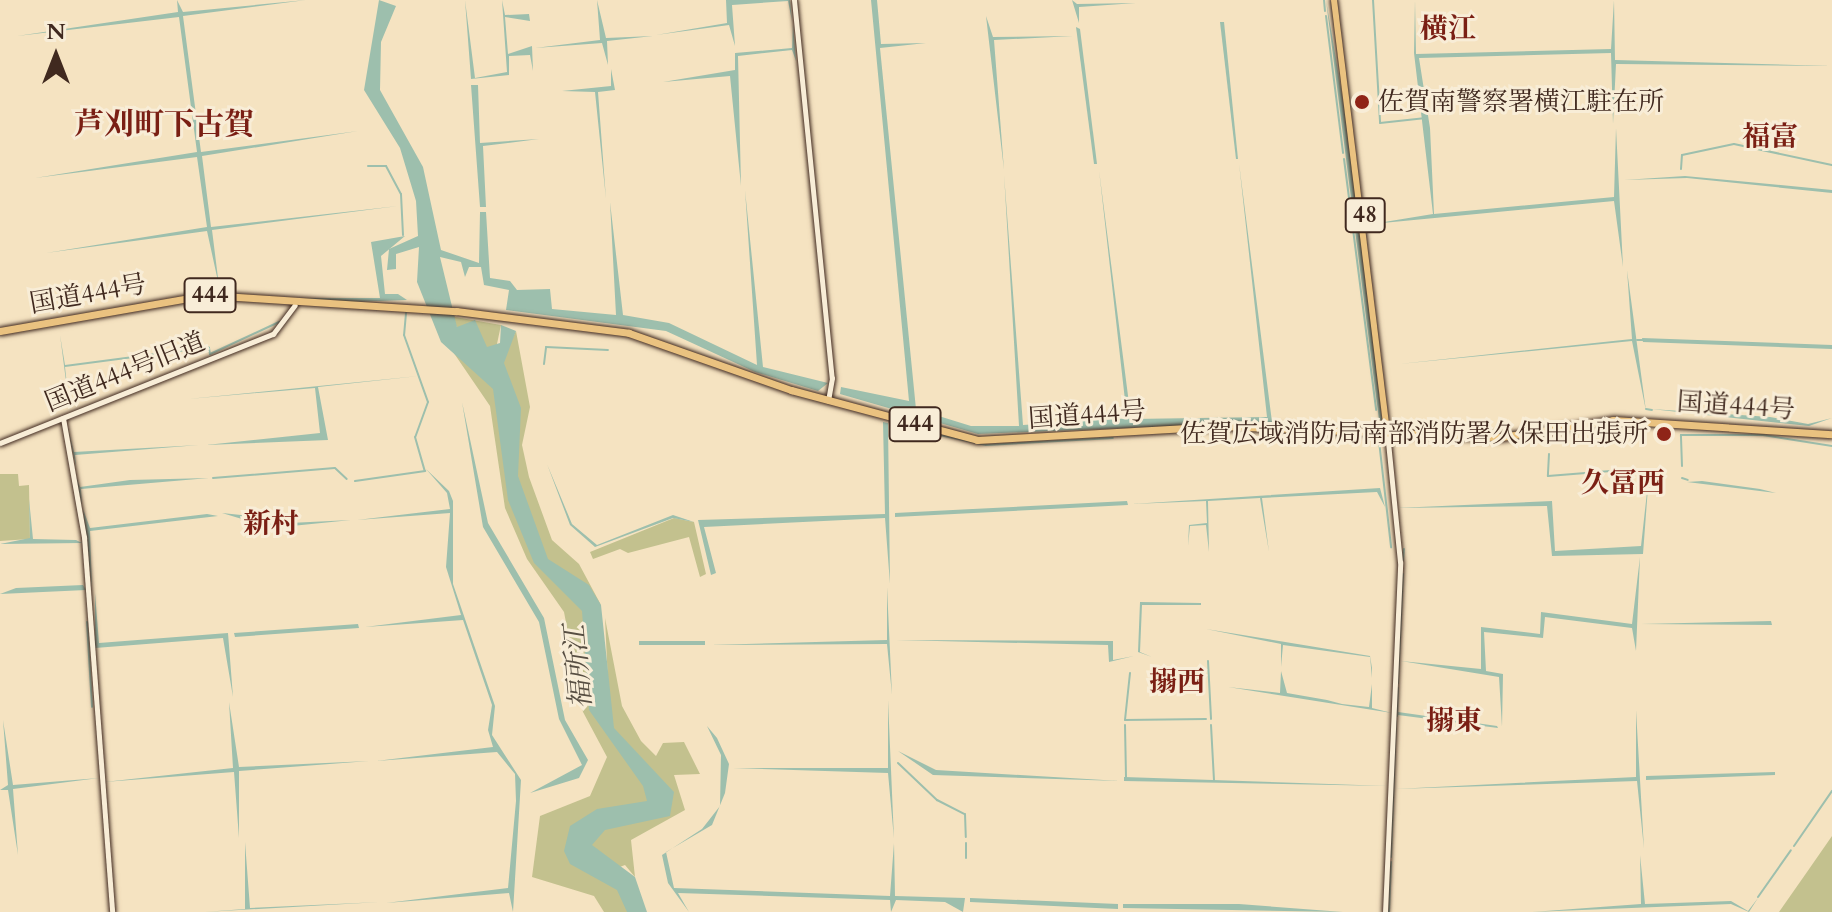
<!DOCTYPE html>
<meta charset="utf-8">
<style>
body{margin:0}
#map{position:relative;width:1832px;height:912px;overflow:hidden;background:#f5e3c1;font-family:Cardo,"Noto Serif JP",serif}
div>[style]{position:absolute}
.green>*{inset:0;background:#c3c18e}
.water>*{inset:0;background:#9dbfad}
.stream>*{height:2px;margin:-1px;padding:0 1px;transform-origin:1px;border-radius:1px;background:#9dbfad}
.roads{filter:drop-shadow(0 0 2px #40291f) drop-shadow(0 0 2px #40291f)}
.secondary>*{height:5px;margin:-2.5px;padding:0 2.5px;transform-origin:2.5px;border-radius:2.5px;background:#f8edd7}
.primary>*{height:6px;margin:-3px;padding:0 3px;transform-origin:3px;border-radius:3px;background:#eac280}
.highway>*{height:7px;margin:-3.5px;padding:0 3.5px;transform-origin:3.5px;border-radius:3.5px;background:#eac280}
.dots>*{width:22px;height:22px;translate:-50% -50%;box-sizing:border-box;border:4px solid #f8edd7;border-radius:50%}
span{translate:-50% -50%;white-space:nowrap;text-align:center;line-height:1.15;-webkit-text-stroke:6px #f8edd7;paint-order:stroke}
.shield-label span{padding:2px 6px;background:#f8edd7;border:2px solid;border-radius:6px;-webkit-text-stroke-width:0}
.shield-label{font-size:24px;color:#40291f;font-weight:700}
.poi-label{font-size:26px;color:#40291f}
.left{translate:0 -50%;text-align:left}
.right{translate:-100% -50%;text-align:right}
.street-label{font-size:26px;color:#40291f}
.neighbourhood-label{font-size:28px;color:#7a1f14;font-weight:700}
.water-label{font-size:28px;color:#574e42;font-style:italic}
.quarter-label{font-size:30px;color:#7a1f14;font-weight:700}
.north{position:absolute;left:16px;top:16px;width:80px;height:80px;-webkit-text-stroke:6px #f8edd7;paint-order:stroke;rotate:0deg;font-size:22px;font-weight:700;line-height:32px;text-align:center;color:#40291f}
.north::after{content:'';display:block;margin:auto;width:28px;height:36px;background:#40291f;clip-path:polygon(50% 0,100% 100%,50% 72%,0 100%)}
</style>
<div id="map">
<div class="green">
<i style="clip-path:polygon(446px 292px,455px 317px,501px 325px,494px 358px,467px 346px,443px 301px)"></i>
<i style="clip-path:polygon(434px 324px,501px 393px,504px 454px,536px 560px,587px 606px,594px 709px,650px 787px,649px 806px,573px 828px,625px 889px,634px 912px,604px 912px,594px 896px,532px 877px,540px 816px,590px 796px,607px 757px,583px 712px,564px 612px,527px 559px,505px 508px,490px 406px)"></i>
<i style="clip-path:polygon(516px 331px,530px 407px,522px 445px,529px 477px,552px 540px,579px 564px,601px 605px,547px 562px,516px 482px,500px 364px)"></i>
<i style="clip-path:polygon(0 474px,18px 474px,19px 486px,29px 485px,30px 539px,0 541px)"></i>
<i style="clip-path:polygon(674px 518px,694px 522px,706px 574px,700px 577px,689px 537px,628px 553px,620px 549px,593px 559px,590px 552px)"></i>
<i style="clip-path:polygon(605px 618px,622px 706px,641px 741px,656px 756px,663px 743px,684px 742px,700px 774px,674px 775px,685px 810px,631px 840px,635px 877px,625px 865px,617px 868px,588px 852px,588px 832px,669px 810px,610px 727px)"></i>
<i style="clip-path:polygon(1832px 836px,1832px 912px,1779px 912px,1807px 872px)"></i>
</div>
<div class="water">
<i style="clip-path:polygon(177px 0,183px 12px,306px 0,183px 16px,201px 152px,358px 131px,202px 156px,211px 227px,398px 206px,212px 230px,219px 286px,207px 231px,46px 253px,207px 227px,197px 157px,35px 178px,197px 152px,179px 17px,17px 36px,178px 12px)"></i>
<i style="clip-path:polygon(379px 0,396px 6px,381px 42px,380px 90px,423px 167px,441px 250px,479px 263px,480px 212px,486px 212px,490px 278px,510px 281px,517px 290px,550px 289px,552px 309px,616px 315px,610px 202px,623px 315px,669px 323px,757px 365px,745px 190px,763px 367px,828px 383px,818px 391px,755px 372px,666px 331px,506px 310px,509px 290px,484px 285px,481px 267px,469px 267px,465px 277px,461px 262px,440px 257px,457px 327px,475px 320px,487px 347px,500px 343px,501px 325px,516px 331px,504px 363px,521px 408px,518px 476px,548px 559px,589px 585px,601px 605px,614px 728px,674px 792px,670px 816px,605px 830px,592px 845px,635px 877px,647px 912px,627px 912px,617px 890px,570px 864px,564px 851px,570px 826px,597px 809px,647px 801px,643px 786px,589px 710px,582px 611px,534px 563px,508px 500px,493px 389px,441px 342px,417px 282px,419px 247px,396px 254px,396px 269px,387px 270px,389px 249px,418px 236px,416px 201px,400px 148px,364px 90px)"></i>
<i style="clip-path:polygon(465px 0,475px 78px,507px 72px,502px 0,505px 15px,529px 14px,530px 21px,505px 17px,508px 54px,532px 46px,533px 71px,530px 55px,509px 56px,509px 75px,471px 79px)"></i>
<i style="clip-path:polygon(597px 0,606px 38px,653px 36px,607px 41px,608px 65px,602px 43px,535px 48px,600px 40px)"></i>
<i style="clip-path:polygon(726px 0,790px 0,792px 21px,788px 1px,732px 5px,735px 46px,729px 25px,656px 35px,727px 23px)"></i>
<i style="clip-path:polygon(871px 0,877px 0,881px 44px,926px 43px,880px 48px,916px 409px,971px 426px,1019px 426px,1004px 174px,1023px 425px,1127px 418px,1099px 170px,1131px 419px,1267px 417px,1239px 163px,1272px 422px,978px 434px,840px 394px,841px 387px,909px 401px)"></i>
<i style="clip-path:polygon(1072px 0,1077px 4px,1136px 3px,1079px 7px,1079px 23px)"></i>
<i style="clip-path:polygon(1326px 0,1353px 160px,1382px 420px,1379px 420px)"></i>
<i style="clip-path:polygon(1415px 0,1416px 54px,1611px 49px,1614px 0,1615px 60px,1832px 66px,1616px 64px,1613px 124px,1611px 53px,1419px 58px,1430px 128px,1434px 214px,1614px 197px,1616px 128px,1623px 267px,1614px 201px,1372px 224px,1433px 214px,1414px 53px)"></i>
<i style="clip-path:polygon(986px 16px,993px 37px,1073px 36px,994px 40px,1004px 170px)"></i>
<i style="clip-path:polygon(1220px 22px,1224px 22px,1238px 159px,1236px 159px)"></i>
<i style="clip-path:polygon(793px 24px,796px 61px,792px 50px,738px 56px,741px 186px,730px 76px,663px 82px,735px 70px,735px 53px,792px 48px)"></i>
<i style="clip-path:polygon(1076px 27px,1080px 29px,1097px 164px,1094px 164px)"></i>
<i style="clip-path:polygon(611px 69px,615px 90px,598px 92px,606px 199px,595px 92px,562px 91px,611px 86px)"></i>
<i style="clip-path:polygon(471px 85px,478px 85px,480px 143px,539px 139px,483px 146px,486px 207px,480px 207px)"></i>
<i style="clip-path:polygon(1685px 176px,1832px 190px,1832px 193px,1687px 178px,1624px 180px)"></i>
<i style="clip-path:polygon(405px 236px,381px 256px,385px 294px,398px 294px,407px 300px,351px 302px,316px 301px,292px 298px,380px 298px,371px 242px)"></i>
<i style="clip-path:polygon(1627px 270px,1646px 411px,1632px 341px,1399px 364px,1632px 339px)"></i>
<i style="clip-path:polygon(60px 335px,65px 365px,209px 346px,210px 348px,65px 367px,70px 412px)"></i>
<i style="clip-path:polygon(1642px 338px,1832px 345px,1832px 349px,1643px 342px)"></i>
<i style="clip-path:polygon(419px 376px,318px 387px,328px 440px,206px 445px,320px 433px,315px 388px,188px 399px)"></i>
<i style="clip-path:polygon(462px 402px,488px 523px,544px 618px,565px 720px,588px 760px,579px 778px,530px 793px,582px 765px,559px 719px,539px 622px,483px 527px)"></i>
<i style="clip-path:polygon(1651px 409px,1770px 417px,1808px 424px,1832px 418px,1809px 426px)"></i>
<i style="clip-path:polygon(883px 422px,888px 423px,890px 584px,885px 518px,704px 527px,716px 573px,711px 575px,698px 520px,885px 514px)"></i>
<i style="clip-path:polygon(67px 424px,74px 452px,199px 445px,75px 455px,76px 467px)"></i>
<i style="clip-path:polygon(547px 464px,572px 524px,597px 545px,673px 515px,694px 522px,673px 518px,595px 547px,570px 525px)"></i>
<i style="clip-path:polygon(426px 469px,449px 491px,453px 501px,453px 584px,495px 706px,492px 735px,521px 780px,513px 912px,509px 893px,386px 903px,508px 888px,516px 801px,515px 774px,497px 752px,376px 761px,493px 747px,488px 730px,492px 705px,463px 620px,365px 627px,461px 615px,446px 567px,450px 513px,357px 520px,450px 509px,447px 493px)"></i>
<i style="clip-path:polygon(75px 474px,80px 487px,130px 480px,209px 478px,81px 489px,82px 505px)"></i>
<i style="clip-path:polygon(1649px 474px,1643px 554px,1552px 556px,1547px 506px,1397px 508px,1552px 501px,1555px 551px,1641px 546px)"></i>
<i style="clip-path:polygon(1702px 481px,1760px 489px,1776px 493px,1687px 482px)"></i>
<i style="clip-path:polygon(1380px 488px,1385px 507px,1377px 492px,1262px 498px,1269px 552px,1260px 498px,1208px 501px,1209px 552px,1206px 525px,1190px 526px,1188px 546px,1189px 525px,1207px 523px,1206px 501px,1132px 504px)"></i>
<i style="clip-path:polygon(29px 499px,33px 539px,76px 540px,82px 543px,0 544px,30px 538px)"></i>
<i style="clip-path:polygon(1127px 501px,1128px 505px,895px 517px,895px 513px)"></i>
<i style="clip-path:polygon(83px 509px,90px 528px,207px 514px,218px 516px,90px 531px,92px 589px)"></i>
<i style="clip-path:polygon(222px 513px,241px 515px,269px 524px,351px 520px,272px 528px)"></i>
<i style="clip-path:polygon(1640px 557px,1636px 651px,1632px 628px,1545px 617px,1543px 638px,1484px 632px,1486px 671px,1503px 674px,1502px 727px,1499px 677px,1401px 661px,1481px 669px,1481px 627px,1540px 634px,1541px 612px,1632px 624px)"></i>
<i style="clip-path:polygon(83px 585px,86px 590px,0 594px,16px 588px)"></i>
<i style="clip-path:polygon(887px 587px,892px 695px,887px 644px,709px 645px,887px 640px)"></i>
<i style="clip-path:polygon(95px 593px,99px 643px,228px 633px,233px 697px,223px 638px,95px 648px)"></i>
<i style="clip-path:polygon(1140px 602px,1201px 603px,1201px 605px,1142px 605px,1140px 652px,1152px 657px,1138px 652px)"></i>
<i style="clip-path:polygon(1771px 621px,1772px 625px,1641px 624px)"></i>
<i style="clip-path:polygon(358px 624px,359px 628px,235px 637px,234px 633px)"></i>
<i style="clip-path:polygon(1206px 629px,1370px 656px,1372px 668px,1372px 678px,1370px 657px,1283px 645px,1281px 667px,1281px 644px)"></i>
<i style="clip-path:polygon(896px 640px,1113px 641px,1113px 660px,1134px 656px,1109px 662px,1108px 645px)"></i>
<i style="clip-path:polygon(639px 641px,705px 641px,705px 645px,639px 645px)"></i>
<i style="clip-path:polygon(1281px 671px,1287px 693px,1327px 700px,1342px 704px,1369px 707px,1372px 684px,1372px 708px,1392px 713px,1228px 687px,1280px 693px)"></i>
<i style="clip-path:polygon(888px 700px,894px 839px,888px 773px,733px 768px,888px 768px)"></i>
<i style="clip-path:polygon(229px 702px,239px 767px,369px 761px,239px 771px,239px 838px,234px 772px,104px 782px,233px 768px)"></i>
<i style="clip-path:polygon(1636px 710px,1644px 849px,1637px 781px,1395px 789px,1636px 777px)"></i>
<i style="clip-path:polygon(1398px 712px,1497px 726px,1498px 728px,1398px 715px)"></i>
<i style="clip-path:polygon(3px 720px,13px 785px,99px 778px,13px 789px,18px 855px,8px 790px,0 790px,8px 785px)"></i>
<i style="clip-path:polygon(707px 726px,717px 738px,729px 764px,725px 793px,712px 825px,666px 852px,674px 888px,890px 896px,894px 843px,895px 896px,965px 898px,963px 912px,945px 902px,896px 900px,891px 912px,890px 900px,678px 893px,689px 912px,668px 883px,662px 855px,702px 829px,720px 806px,721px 755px)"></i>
<i style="clip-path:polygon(898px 751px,936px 770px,1120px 781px,933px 775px)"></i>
<i style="clip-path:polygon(1775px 772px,1775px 775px,1646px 780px,1646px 776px)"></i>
<i style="clip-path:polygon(1124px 777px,1388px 786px,1124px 781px)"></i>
<i style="clip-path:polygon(245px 842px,250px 908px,380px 902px,204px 912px,245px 909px)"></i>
<i style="clip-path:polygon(1640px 855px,1645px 904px,1731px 901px,1748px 911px,1758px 898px,1749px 912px,1731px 904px,1532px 912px,1641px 904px)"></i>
<i style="clip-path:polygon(970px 898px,1118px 904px,1118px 909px,970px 902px)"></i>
<i style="clip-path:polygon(1123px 904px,1239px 904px,1343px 912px,1123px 908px)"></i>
</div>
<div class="stream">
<i style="left:1324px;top:0;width:11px;rotate:85deg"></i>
<i style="left:1373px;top:0;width:123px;rotate:86.7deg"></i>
<i style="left:1380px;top:123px;width:46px;rotate:-6.2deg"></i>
<i style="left:1326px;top:16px;width:138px;rotate:82.9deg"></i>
<i style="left:1344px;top:159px;width:253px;rotate:82.7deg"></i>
<i style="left:368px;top:166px;width:18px"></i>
<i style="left:386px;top:166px;width:32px;rotate:62deg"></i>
<i style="left:401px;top:194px;width:41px;rotate:87.2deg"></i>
<i style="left:1681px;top:169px;width:14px;rotate:-86deg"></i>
<i style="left:1682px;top:155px;width:53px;rotate:-11.9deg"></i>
<i style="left:1734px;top:144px;width:100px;rotate:12.1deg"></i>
<i style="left:406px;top:313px;width:22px;rotate:95deg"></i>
<i style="left:404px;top:335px;width:71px;rotate:70.3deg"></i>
<i style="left:428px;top:402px;width:37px;rotate:110deg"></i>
<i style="left:415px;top:437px;width:35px;rotate:74deg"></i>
<i style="left:1637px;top:340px;width:6px"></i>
<i style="left:209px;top:348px;width:6px;rotate:81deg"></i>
<i style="left:210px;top:354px;width:76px;rotate:-24.9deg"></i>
<i style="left:544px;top:364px;width:17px;rotate:-83deg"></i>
<i style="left:546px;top:347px;width:62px;rotate:2.8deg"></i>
<i style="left:1646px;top:409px;width:6px;rotate:9deg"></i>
<i style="left:894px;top:425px;width:94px;rotate:12.3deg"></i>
<i style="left:986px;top:445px;width:127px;rotate:-3.2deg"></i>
<i style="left:1379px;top:441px;width:107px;rotate:83.5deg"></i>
<i style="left:1549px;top:454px;width:22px;rotate:93deg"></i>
<i style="left:1548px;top:476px;width:88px;rotate:-4.5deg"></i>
<i style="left:1682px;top:466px;width:31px;rotate:-92deg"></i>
<i style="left:1681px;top:435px;width:82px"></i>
<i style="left:1763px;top:435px;width:70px;rotate:9.1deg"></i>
<i style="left:1654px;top:469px;width:4px;rotate:14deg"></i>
<i style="left:213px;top:478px;width:122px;rotate:-4.7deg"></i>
<i style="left:335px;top:468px;width:16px;rotate:43deg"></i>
<i style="left:1682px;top:478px;width:6px;rotate:18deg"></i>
<i style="left:355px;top:481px;width:71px;rotate:-8.1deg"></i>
<i style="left:1403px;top:560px;width:11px;rotate:-85deg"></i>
<i style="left:87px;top:622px;width:85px;rotate:86.6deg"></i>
<i style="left:1208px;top:661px;width:58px;rotate:87deg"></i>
<i style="left:1130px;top:673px;width:47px;rotate:96.1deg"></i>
<i style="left:1125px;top:720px;width:81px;rotate:-0.7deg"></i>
<i style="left:1398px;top:683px;width:109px;rotate:-87.4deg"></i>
<i style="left:1397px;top:716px;width:28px;rotate:-88deg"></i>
<i style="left:1125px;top:725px;width:52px;rotate:88.9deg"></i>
<i style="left:1211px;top:725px;width:55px;rotate:86.9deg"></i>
<i style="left:898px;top:763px;width:54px;rotate:43.5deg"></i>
<i style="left:937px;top:800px;width:31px;rotate:27deg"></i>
<i style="left:965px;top:814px;width:23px;rotate:88deg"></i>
<i style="left:1794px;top:846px;width:67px;rotate:-55.4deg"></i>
<i style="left:1391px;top:857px;width:136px;rotate:-87.9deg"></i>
<i style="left:966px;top:858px;width:15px;rotate:-90deg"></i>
<i style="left:1758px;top:897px;width:57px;rotate:-54.9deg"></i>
<i style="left:1389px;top:912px;width:50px;rotate:-87.7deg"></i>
</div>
<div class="roads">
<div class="secondary">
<i style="left:794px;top:0;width:380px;rotate:84.3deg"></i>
<i style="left:832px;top:378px;width:23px;rotate:100deg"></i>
<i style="left:63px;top:418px;width:121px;rotate:80deg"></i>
<i style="left:84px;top:537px;width:376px;rotate:85.7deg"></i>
<i style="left:0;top:443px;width:294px;rotate:-21.8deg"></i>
<i style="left:273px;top:334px;width:36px;rotate:-53deg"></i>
<i style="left:1385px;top:912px;width:350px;rotate:-87.5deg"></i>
<i style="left:1400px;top:562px;width:131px;rotate:-95.7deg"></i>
</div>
<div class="primary">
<i style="left:1334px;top:0;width:434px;rotate:83deg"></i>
</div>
<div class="highway">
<i style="left:0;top:331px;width:210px;rotate:-9.9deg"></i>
<i style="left:207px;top:295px;width:250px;rotate:3.7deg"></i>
<i style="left:456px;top:311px;width:174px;rotate:7.2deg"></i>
<i style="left:629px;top:333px;width:172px;rotate:19.4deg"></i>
<i style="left:791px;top:390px;width:193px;rotate:15deg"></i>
<i style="left:977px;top:440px;width:245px;rotate:-3.3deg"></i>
<i style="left:1222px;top:426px;width:279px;rotate:2.3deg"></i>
<i style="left:1501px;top:437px;width:113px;rotate:-8.6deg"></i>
<i style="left:1613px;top:420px;width:219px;rotate:3.7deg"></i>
</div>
</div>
<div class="dots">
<i style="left:1362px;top:102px;background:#8f2418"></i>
<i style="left:1664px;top:434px;background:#8f2418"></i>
</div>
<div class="shield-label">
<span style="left:1365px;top:215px">48</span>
<span style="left:210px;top:295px">444</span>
<span style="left:915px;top:424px">444</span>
</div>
<div class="poi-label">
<span class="left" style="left:1378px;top:102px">佐賀南警察署横江駐在所</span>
<span class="right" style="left:1648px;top:434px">佐賀広域消防局南部消防署久保田出張所</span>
</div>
<div class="street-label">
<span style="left:88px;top:294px;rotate:-10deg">国道444号</span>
<span style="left:125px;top:372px;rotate:-22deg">国道444号旧道</span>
<span style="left:1736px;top:406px;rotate:4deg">国道444号</span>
<span style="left:1087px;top:415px;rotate:-4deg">国道444号</span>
</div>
<div class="neighbourhood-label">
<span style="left:1448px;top:29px">横江</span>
<span style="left:1770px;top:137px">福富</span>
<span style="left:1623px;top:483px">久冨西</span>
<span style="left:271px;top:524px">新村</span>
<span style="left:1177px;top:682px">搦西</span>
<span style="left:1454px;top:721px">搦東</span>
</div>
<div class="water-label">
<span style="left:578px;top:667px;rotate:-95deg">福所江</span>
</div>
<div class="quarter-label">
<span style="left:164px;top:125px">芦刈町下古賀</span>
</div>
<div class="north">N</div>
</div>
